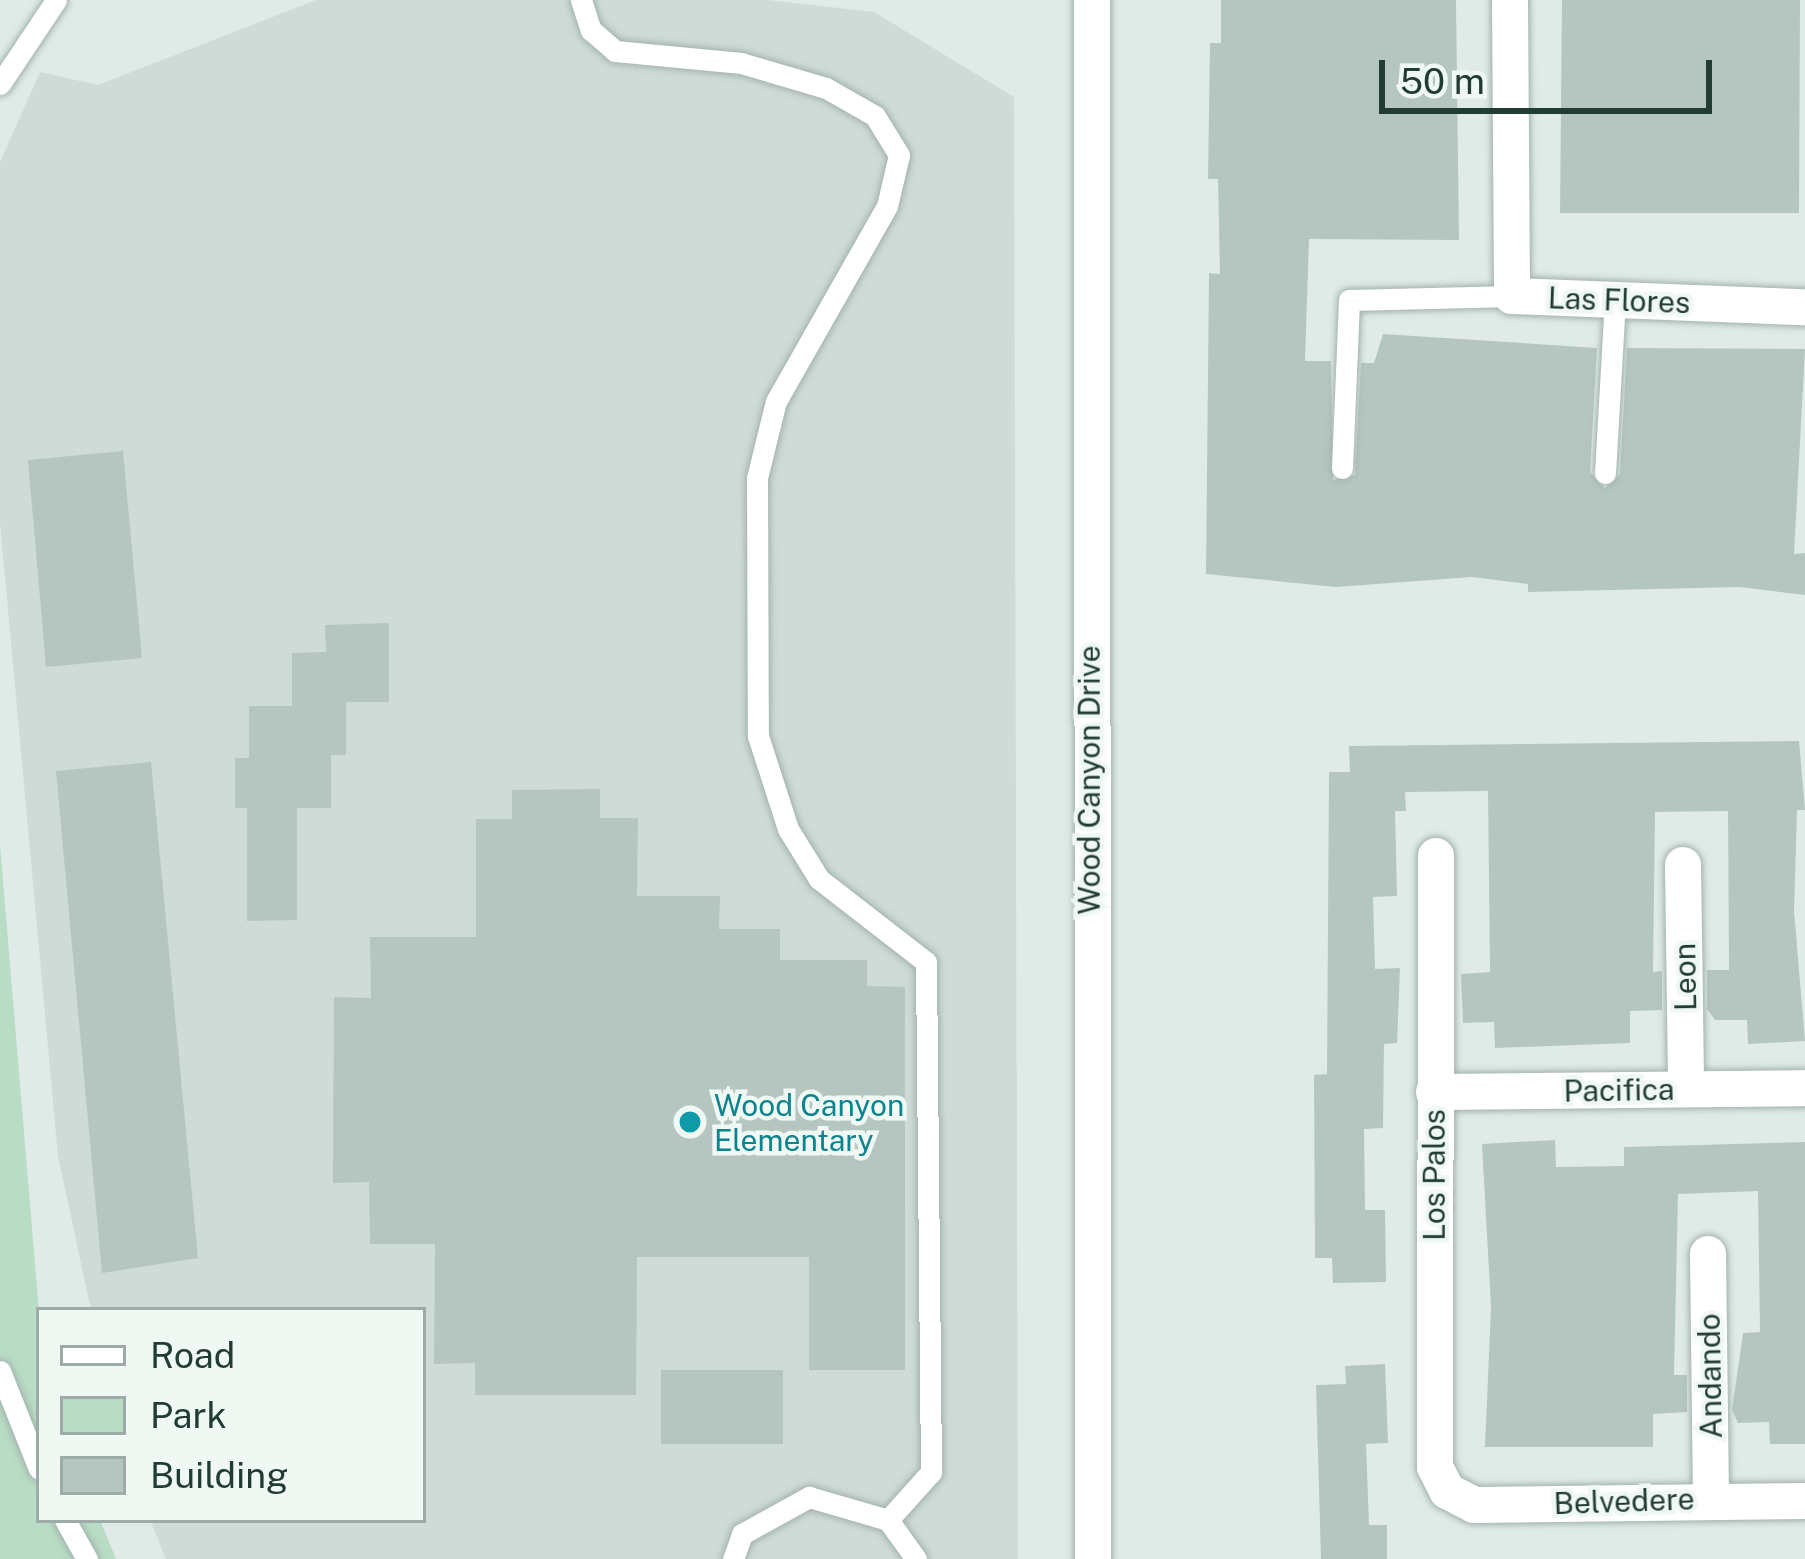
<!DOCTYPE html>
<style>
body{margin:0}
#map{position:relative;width:1805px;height:1559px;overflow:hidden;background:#e0ebe7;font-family:"Public Sans",sans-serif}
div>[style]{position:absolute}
.built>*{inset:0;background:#cedbd6}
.green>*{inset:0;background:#b8dcc4}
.building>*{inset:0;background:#b5c6c0}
.roads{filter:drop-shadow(0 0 3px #a3b3ae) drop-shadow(0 0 3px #a3b3ae)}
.service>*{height:21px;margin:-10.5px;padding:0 10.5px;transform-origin:10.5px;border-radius:10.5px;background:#fff}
.minor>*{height:36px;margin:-18px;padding:0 18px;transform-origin:18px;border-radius:18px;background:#fff}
.secondary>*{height:36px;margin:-18px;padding:0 18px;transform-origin:18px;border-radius:18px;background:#fff}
.dots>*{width:33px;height:33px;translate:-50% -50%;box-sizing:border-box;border:6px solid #f0f8f4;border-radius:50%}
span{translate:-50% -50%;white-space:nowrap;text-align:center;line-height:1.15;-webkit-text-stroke:9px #f0f8f4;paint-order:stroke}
.street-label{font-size:30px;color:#213b35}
.culture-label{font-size:30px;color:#0d838f}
.left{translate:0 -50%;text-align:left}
.legend{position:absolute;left:36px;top:1307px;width:390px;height:216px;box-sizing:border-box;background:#f0f8f4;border:3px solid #9daca8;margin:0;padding:15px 21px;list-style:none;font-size:36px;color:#213b35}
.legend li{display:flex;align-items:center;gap:24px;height:60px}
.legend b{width:60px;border:3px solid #9daca8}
.scale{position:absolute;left:1379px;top:60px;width:333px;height:54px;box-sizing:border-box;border:6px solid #213b35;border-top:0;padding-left:15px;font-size:36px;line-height:42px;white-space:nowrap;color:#213b35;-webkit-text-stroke:9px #f0f8f4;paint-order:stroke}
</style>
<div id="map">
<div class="built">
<i style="clip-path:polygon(316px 0,768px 0,874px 12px,1014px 97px,1018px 1559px,166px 1559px,150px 1520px,423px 1520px,423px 1310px,91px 1310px,58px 1156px,0 523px,0 162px,40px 72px,98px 85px)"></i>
</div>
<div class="green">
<i style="clip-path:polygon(0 845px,39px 1312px,39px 1520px,100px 1520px,116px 1559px,0 1559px)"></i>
</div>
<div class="building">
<i style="clip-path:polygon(1221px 0,1456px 0,1459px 240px,1309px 239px,1305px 361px,1331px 361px,1333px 480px,1355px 475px,1361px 363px,1374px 363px,1383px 334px,1597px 348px,1590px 472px,1605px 488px,1620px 474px,1627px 348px,1805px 349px,1794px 554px,1805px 553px,1805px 595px,1740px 587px,1528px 592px,1528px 584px,1472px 577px,1336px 587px,1206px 574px,1209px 273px,1220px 274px,1218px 179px,1208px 179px,1210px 43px,1221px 43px)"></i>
<i style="clip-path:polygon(1562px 0,1800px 0,1799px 213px,1560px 213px)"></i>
<i style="clip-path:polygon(123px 451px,142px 658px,46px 667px,28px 460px)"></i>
<i style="clip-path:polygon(389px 623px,389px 702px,346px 702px,346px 755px,331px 755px,331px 808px,297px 808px,297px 920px,247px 921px,247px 808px,235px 808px,235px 758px,249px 758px,249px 706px,292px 706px,292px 653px,326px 652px,325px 625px)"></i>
<i style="clip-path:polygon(1799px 741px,1805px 810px,1797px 810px,1794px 911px,1805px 1041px,1748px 1044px,1747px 1020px,1715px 1020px,1707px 1009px,1707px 970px,1729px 970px,1728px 811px,1655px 812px,1653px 972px,1662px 971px,1662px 1010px,1630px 1011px,1630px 1043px,1495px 1048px,1494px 1022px,1463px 1023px,1461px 974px,1490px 972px,1488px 791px,1405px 792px,1406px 811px,1395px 811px,1397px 896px,1373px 897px,1375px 969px,1400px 968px,1397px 1043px,1384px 1044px,1383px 1128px,1364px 1129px,1365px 1210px,1385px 1210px,1386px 1282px,1333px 1283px,1332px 1258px,1315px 1258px,1314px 1075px,1327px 1074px,1329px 772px,1350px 772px,1349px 746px)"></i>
<i style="clip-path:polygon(151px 762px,198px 1258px,102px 1273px,56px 771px)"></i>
<i style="clip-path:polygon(600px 789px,600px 818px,638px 818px,637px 896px,720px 896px,719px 929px,780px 929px,780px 960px,867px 960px,867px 986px,905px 987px,905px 1370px,809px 1370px,809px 1257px,637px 1257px,636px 1395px,475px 1395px,475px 1363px,434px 1364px,435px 1244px,370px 1244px,369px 1182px,333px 1183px,334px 997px,371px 998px,370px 937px,476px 937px,476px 819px,512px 819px,512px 790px)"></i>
<i style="clip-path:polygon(1555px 1140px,1556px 1167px,1624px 1166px,1624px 1147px,1805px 1142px,1805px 1444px,1770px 1444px,1769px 1422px,1738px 1423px,1732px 1410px,1743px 1333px,1760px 1332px,1758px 1191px,1678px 1194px,1674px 1375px,1687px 1375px,1687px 1412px,1653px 1414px,1653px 1447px,1485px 1447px,1491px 1307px,1482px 1144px)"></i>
<i style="clip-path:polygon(1385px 1364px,1388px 1443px,1366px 1444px,1369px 1525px,1387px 1525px,1387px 1559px,1321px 1559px,1316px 1385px,1346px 1384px,1345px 1366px)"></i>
<i style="clip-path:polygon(661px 1370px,783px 1370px,783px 1444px,661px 1444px)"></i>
</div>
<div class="roads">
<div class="service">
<i style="left:581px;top:0;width:32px;rotate:72deg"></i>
<i style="left:591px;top:30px;width:32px;rotate:41deg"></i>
<i style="left:615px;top:51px;width:127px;rotate:5.4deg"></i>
<i style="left:741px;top:63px;width:89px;rotate:16.4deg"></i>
<i style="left:826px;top:88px;width:56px;rotate:29.7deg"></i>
<i style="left:875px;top:116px;width:46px;rotate:58.4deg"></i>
<i style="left:899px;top:155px;width:52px;rotate:103.2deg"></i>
<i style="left:887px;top:206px;width:224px;rotate:119.6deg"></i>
<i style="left:776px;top:401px;width:79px;rotate:103.9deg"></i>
<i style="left:757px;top:478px;width:258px;rotate:89.8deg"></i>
<i style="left:758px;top:736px;width:98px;rotate:72.1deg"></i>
<i style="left:788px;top:829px;width:59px;rotate:58.2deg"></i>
<i style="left:819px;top:879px;width:135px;rotate:37.8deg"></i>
<i style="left:926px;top:962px;width:510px;rotate:89.44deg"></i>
<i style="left:931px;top:1472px;width:64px;rotate:131.9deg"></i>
<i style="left:0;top:84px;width:101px;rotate:-56.3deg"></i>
<i style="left:1342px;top:468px;width:168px;rotate:-87.6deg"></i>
<i style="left:1349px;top:300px;width:163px;rotate:-1.4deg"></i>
<i style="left:1605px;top:473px;width:173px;rotate:-86.7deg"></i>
<i style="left:0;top:1371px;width:105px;rotate:68.3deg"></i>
<i style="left:65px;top:1520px;width:45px;rotate:60.6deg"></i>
<i style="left:733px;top:1559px;width:27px;rotate:-70deg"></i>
<i style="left:742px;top:1534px;width:77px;rotate:-28.9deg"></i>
<i style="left:809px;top:1497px;width:82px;rotate:16.2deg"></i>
<i style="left:888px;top:1520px;width:48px;rotate:54.3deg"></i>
</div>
<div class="minor">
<i style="left:1510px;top:0;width:296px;rotate:89.6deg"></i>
<i style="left:1512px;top:296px;width:293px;rotate:2.2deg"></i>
<i style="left:1436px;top:856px;width:611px;rotate:90.09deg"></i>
<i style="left:1435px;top:1467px;width:27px;rotate:63deg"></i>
<i style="left:1447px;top:1491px;width:30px;rotate:27deg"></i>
<i style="left:1474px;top:1505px;width:331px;rotate:-0.7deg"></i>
<i style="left:1683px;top:865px;width:224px;rotate:89.2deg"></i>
<i style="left:1434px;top:1092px;width:371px;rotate:-0.6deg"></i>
<i style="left:1708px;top:1254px;width:244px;rotate:89.3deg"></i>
</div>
<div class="secondary">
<i style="left:1092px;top:0;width:1559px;rotate:89.96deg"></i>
</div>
</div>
<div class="dots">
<i style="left:690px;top:1122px;background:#0f9aa8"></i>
</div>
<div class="street-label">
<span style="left:1619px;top:300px;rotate:2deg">Las Flores</span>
<span style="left:1089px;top:780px;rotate:-90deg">Wood Canyon Drive</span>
<span style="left:1685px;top:977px;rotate:-91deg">Leon</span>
<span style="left:1619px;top:1090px;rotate:-1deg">Pacifica</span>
<span style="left:1434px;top:1175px;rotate:-90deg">Los Palos</span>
<span style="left:1710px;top:1376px;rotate:-91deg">Andando</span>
<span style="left:1624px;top:1501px;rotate:-2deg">Belvedere</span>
</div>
<div class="culture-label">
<span class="left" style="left:714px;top:1122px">Wood Canyon<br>Elementary</span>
</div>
<ul class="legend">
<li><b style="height:15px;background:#fff"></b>Road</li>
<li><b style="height:33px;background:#b8dcc4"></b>Park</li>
<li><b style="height:33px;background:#b5c6c0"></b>Building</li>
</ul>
<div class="scale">50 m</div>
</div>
